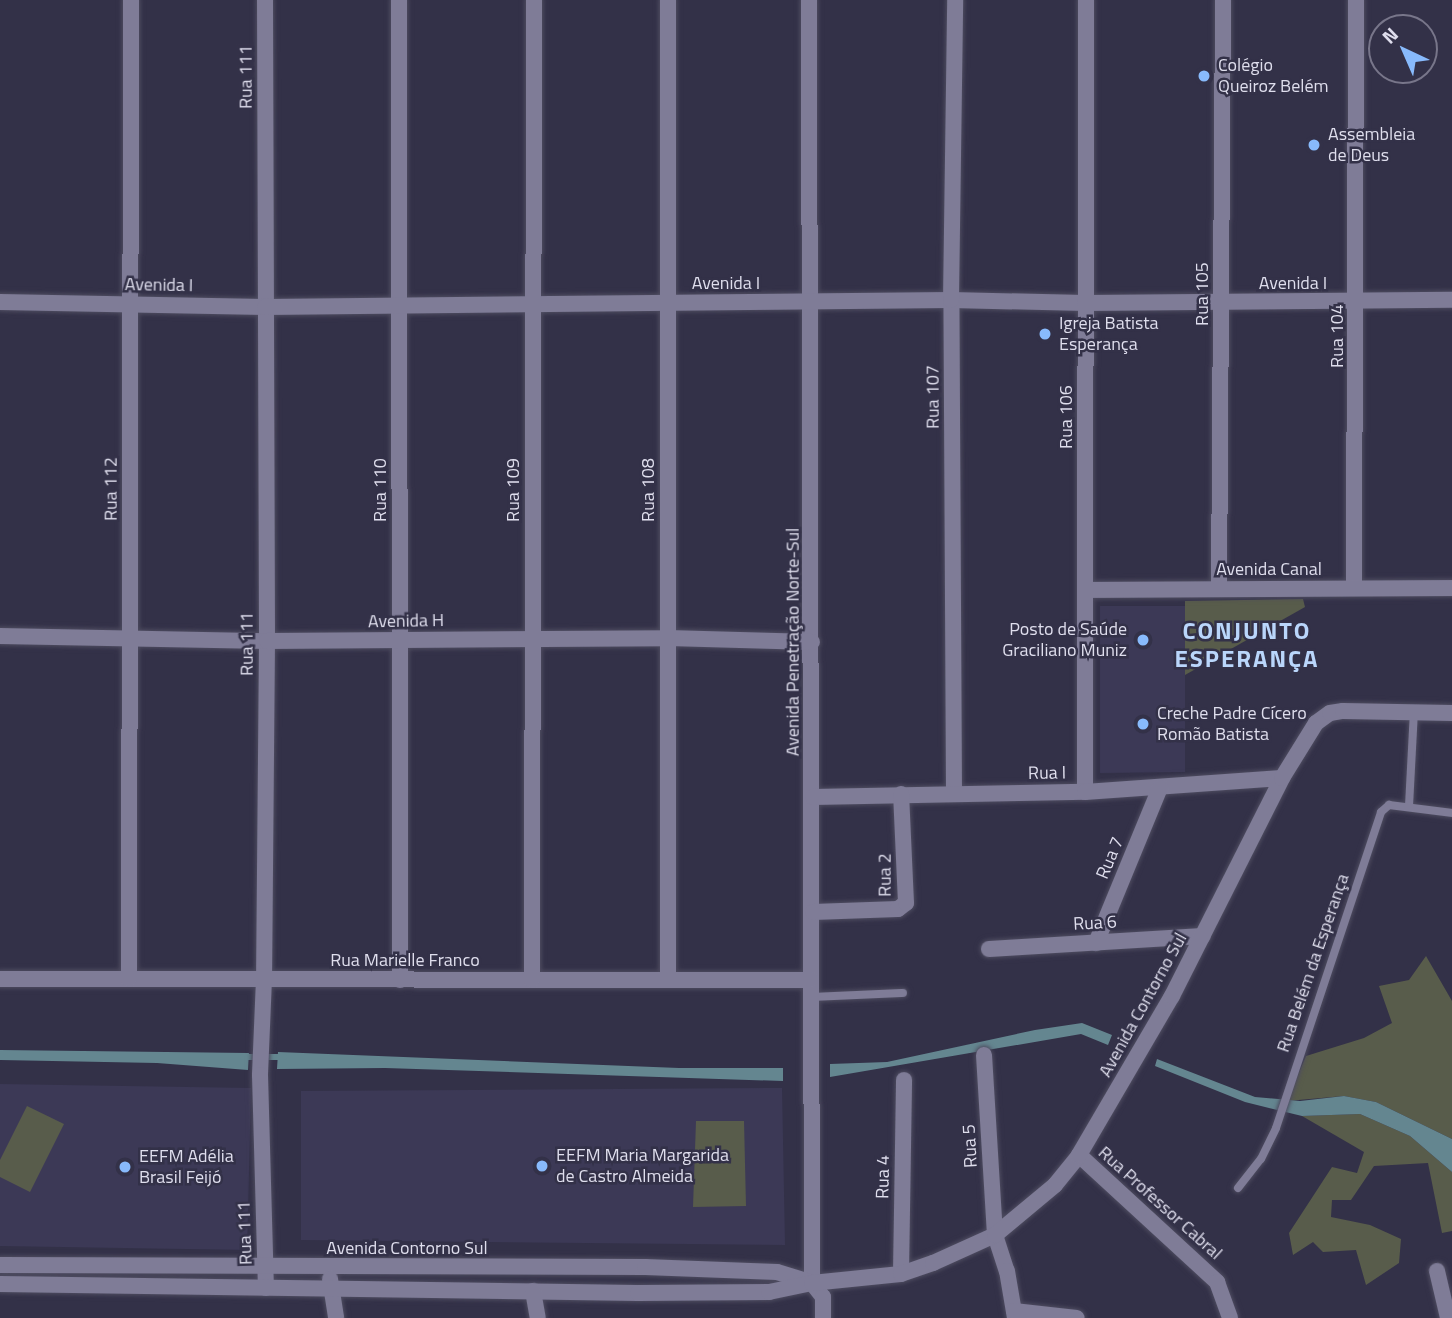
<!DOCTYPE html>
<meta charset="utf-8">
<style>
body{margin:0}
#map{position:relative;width:1452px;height:1318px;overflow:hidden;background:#333148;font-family:"Titillium Web",sans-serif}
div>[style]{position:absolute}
.built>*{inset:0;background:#3c3956}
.green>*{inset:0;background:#585c4b}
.water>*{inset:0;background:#648690}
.stream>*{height:6px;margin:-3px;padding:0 3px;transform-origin:3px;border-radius:3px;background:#648690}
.roads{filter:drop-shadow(0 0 2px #4e4c60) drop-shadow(0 0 2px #4e4c60)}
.service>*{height:8px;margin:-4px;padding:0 4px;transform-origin:4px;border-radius:4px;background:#7f7c97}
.minor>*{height:16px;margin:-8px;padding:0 8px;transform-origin:8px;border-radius:8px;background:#7f7c97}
.dots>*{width:19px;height:19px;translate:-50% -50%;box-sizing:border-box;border:4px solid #333148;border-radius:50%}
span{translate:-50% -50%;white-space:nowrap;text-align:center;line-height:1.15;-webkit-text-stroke:5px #333148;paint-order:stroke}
.poi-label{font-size:18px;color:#dfdeed}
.left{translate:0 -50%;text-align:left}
.right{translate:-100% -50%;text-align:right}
.street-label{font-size:18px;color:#dfdeed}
.district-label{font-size:24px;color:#bad6fb;font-weight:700;letter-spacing:2px}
.north{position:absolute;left:1368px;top:14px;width:70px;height:70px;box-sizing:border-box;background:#333148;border:2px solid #78768a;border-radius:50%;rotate:316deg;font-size:19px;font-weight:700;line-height:28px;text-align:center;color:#dfdeed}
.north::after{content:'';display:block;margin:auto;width:24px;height:32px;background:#88bafc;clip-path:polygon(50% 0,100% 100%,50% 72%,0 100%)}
</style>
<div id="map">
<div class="built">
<i style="clip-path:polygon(1100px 606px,1185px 606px,1185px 772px,1100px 773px)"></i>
<i style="clip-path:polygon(0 1084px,251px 1088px,247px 1250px,0 1246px)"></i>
<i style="clip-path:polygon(782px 1088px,785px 1245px,301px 1240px,301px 1091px)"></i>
</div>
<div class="green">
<i style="clip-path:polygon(1303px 599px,1305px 607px,1185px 675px,1185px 601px)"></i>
<i style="clip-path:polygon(1426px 956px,1452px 1001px,1452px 1139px,1376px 1102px,1344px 1096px,1287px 1101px,1306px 1056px,1364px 1038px,1392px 1023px,1379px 986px,1409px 980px)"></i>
<i style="clip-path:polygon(27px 1106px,64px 1124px,30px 1192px,0 1177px,0 1160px)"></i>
<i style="clip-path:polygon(1360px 1114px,1410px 1136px,1452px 1172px,1452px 1231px,1442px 1233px,1428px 1163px,1374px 1166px,1351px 1200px,1332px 1200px,1331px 1217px,1370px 1225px,1401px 1239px,1399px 1263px,1366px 1285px,1356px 1250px,1323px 1252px,1313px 1242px,1293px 1255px,1289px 1233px,1332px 1167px,1357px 1173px,1364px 1152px,1302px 1116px)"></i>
<i style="clip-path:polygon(696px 1121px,744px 1121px,746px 1206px,693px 1207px)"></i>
</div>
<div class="water">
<i style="clip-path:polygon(1082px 1023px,1112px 1035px,1108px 1045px,1081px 1034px,830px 1077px,830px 1064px,887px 1062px,1035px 1030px)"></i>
<i style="clip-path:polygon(0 1050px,249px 1053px,248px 1070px,157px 1063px,0 1060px)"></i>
<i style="clip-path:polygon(278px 1052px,679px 1068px,783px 1068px,783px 1081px,385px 1068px,277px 1069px)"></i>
<i style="clip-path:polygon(1157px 1059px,1255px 1097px,1300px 1101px,1344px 1096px,1376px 1102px,1452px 1139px,1452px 1172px,1410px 1136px,1360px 1114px,1302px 1116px,1245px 1102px,1155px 1066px)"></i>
</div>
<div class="stream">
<i style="left:243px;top:1057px;width:41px"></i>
</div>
<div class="roads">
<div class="service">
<i style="left:1409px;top:806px;width:94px;rotate:-87deg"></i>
<i style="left:810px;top:997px;width:93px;rotate:-2.5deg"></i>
<i style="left:1238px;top:1188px;width:37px;rotate:-52deg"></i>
<i style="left:1261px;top:1159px;width:34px;rotate:-64deg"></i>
<i style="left:1276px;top:1128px;width:333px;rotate:-71.6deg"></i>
<i style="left:1381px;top:812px;width:11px;rotate:-41deg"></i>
<i style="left:1389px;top:805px;width:64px;rotate:7.2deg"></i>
</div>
<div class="minor">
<i style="left:265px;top:0;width:641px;rotate:89.82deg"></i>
<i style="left:267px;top:641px;width:338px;rotate:90.5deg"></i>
<i style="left:264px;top:979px;width:96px;rotate:92.4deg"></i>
<i style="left:260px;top:1075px;width:213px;rotate:88.4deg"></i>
<i style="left:399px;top:0;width:980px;rotate:89.94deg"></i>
<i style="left:809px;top:0;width:1283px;rotate:89.87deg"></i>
<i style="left:0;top:302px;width:265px;rotate:1.1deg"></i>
<i style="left:265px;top:307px;width:686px;rotate:-0.58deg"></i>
<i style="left:951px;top:300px;width:134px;rotate:1.3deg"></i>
<i style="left:1085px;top:303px;width:367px;rotate:-0.5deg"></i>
<i style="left:1354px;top:588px;width:588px;rotate:-89.81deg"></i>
<i style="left:1219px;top:589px;width:589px;rotate:-89.61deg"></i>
<i style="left:1085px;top:590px;width:367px;rotate:-0.3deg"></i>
<i style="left:0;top:636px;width:267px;rotate:1.1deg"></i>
<i style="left:267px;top:641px;width:401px;rotate:-0.4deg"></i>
<i style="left:668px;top:638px;width:144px;rotate:1.6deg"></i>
<i style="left:1085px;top:792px;width:792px;rotate:-89.93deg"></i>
<i style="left:954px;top:793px;width:493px;rotate:-90.3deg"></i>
<i style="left:951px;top:300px;width:300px;rotate:-89.2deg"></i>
<i style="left:813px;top:797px;width:272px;rotate:-1.1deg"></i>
<i style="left:1085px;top:792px;width:197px;rotate:-4.1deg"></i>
<i style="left:813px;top:912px;width:85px;rotate:-2deg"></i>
<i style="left:898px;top:909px;width:10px;rotate:-37deg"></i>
<i style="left:906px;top:903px;width:109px;rotate:-92.6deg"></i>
<i style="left:1096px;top:943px;width:168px;rotate:-67.6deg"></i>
<i style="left:989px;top:949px;width:214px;rotate:-3.5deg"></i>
<i style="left:0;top:979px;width:810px;rotate:0.07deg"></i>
<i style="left:129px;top:979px;width:979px;rotate:-89.88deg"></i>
<i style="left:532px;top:980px;width:980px;rotate:-89.88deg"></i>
<i style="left:668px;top:980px;width:980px;rotate:-90deg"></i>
<i style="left:984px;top:1055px;width:180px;rotate:86.5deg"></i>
<i style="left:995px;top:1235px;width:38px;rotate:72deg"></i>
<i style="left:1007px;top:1271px;width:48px;rotate:80.3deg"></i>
<i style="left:1079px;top:1155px;width:188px;rotate:42.6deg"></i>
<i style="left:1217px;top:1282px;width:38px;rotate:70deg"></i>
<i style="left:0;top:1265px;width:645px;rotate:0.18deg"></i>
<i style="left:645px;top:1267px;width:132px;rotate:2.2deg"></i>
<i style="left:777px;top:1272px;width:34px;rotate:17deg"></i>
<i style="left:1437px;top:1271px;width:48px;rotate:76.8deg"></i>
<i style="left:901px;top:1274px;width:194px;rotate:-89.1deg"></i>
<i style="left:330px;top:1279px;width:39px;rotate:81deg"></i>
<i style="left:812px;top:1283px;width:18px;rotate:52deg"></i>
<i style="left:823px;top:1297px;width:21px;rotate:90deg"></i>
<i style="left:0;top:1284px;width:638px;rotate:0.81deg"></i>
<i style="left:638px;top:1293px;width:131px;rotate:-0.4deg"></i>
<i style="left:769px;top:1292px;width:44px;rotate:-11.8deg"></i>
<i style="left:812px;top:1283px;width:89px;rotate:-5.8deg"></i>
<i style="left:901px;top:1274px;width:34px;rotate:-19deg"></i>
<i style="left:933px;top:1263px;width:68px;rotate:-24.3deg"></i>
<i style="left:995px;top:1235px;width:78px;rotate:-39.8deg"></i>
<i style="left:1055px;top:1185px;width:38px;rotate:-51deg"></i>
<i style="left:1079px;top:1155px;width:184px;rotate:-59.7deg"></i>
<i style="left:1172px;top:996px;width:244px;rotate:-63.2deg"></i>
<i style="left:1282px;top:778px;width:65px;rotate:-58.3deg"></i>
<i style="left:1316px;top:723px;width:17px;rotate:-36deg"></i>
<i style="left:1330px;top:713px;width:13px;rotate:-9deg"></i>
<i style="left:1343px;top:711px;width:109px;rotate:1.1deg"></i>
<i style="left:533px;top:1291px;width:27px;rotate:80deg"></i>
<i style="left:1014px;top:1311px;width:63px;rotate:6.3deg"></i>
</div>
</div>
<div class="dots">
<i style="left:1204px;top:76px;background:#88bafc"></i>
<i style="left:1314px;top:145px;background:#88bafc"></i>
<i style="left:1045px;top:334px;background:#88bafc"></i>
<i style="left:1143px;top:640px;background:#88bafc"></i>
<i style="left:1143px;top:724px;background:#88bafc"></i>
<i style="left:542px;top:1166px;background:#88bafc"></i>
<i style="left:125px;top:1167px;background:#88bafc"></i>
</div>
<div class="poi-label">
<span class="left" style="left:1218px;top:76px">Colégio<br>Queiroz Belém</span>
<span class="left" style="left:1328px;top:145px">Assembleia<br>de Deus</span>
<span class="left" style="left:1059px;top:334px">Igreja Batista<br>Esperança</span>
<span class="right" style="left:1127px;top:640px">Posto de Saúde<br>Graciliano Muniz</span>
<span class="left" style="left:1157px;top:724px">Creche Padre Cícero<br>Romão Batista</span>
<span class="left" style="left:556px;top:1166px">EEFM Maria Margarida<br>de Castro Almeida</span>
<span class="left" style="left:139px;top:1167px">EEFM Adélia<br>Brasil Feijó</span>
</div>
<div class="street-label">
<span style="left:246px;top:77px;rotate:-90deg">Rua 111</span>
<span style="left:726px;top:283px">Avenida I</span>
<span style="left:1293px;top:283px">Avenida I</span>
<span style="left:159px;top:285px;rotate:1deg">Avenida I</span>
<span style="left:1202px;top:294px;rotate:-90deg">Rua 105</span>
<span style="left:1337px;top:336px;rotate:-90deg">Rua 104</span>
<span style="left:933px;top:397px;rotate:-90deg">Rua 107</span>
<span style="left:1066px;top:417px;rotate:-90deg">Rua 106</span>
<span style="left:111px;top:489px;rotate:-90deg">Rua 112</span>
<span style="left:380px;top:490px;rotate:-90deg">Rua 110</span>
<span style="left:513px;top:490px;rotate:-90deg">Rua 109</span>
<span style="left:648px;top:490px;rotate:-90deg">Rua 108</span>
<span style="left:1269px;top:569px">Avenida Canal</span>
<span style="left:406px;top:621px;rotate:-1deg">Avenida H</span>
<span style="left:793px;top:642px;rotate:-90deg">Avenida Penetração Norte-Sul</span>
<span style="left:247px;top:644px;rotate:-90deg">Rua 111</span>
<span style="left:1047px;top:773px;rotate:-1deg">Rua I</span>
<span style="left:1110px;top:858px;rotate:-67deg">Rua 7</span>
<span style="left:885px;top:875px;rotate:-90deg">Rua 2</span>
<span style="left:1095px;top:923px;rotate:-3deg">Rua 6</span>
<span style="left:405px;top:960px">Rua Marielle Franco</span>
<span style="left:1313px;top:963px;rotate:-71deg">Rua Belém da Esperança</span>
<span style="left:1143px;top:1005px;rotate:-61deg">Avenida Contorno Sul</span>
<span style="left:970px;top:1146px;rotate:-93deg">Rua 5</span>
<span style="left:883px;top:1177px;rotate:-89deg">Rua 4</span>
<span style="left:1160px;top:1203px;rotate:42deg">Rua Professor Cabral</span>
<span style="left:245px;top:1233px;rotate:-92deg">Rua 111</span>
<span style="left:407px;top:1248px">Avenida Contorno Sul</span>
</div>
<div class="district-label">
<span style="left:1247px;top:645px">CONJUNTO<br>ESPERANÇA</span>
</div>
<div class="north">N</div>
</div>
